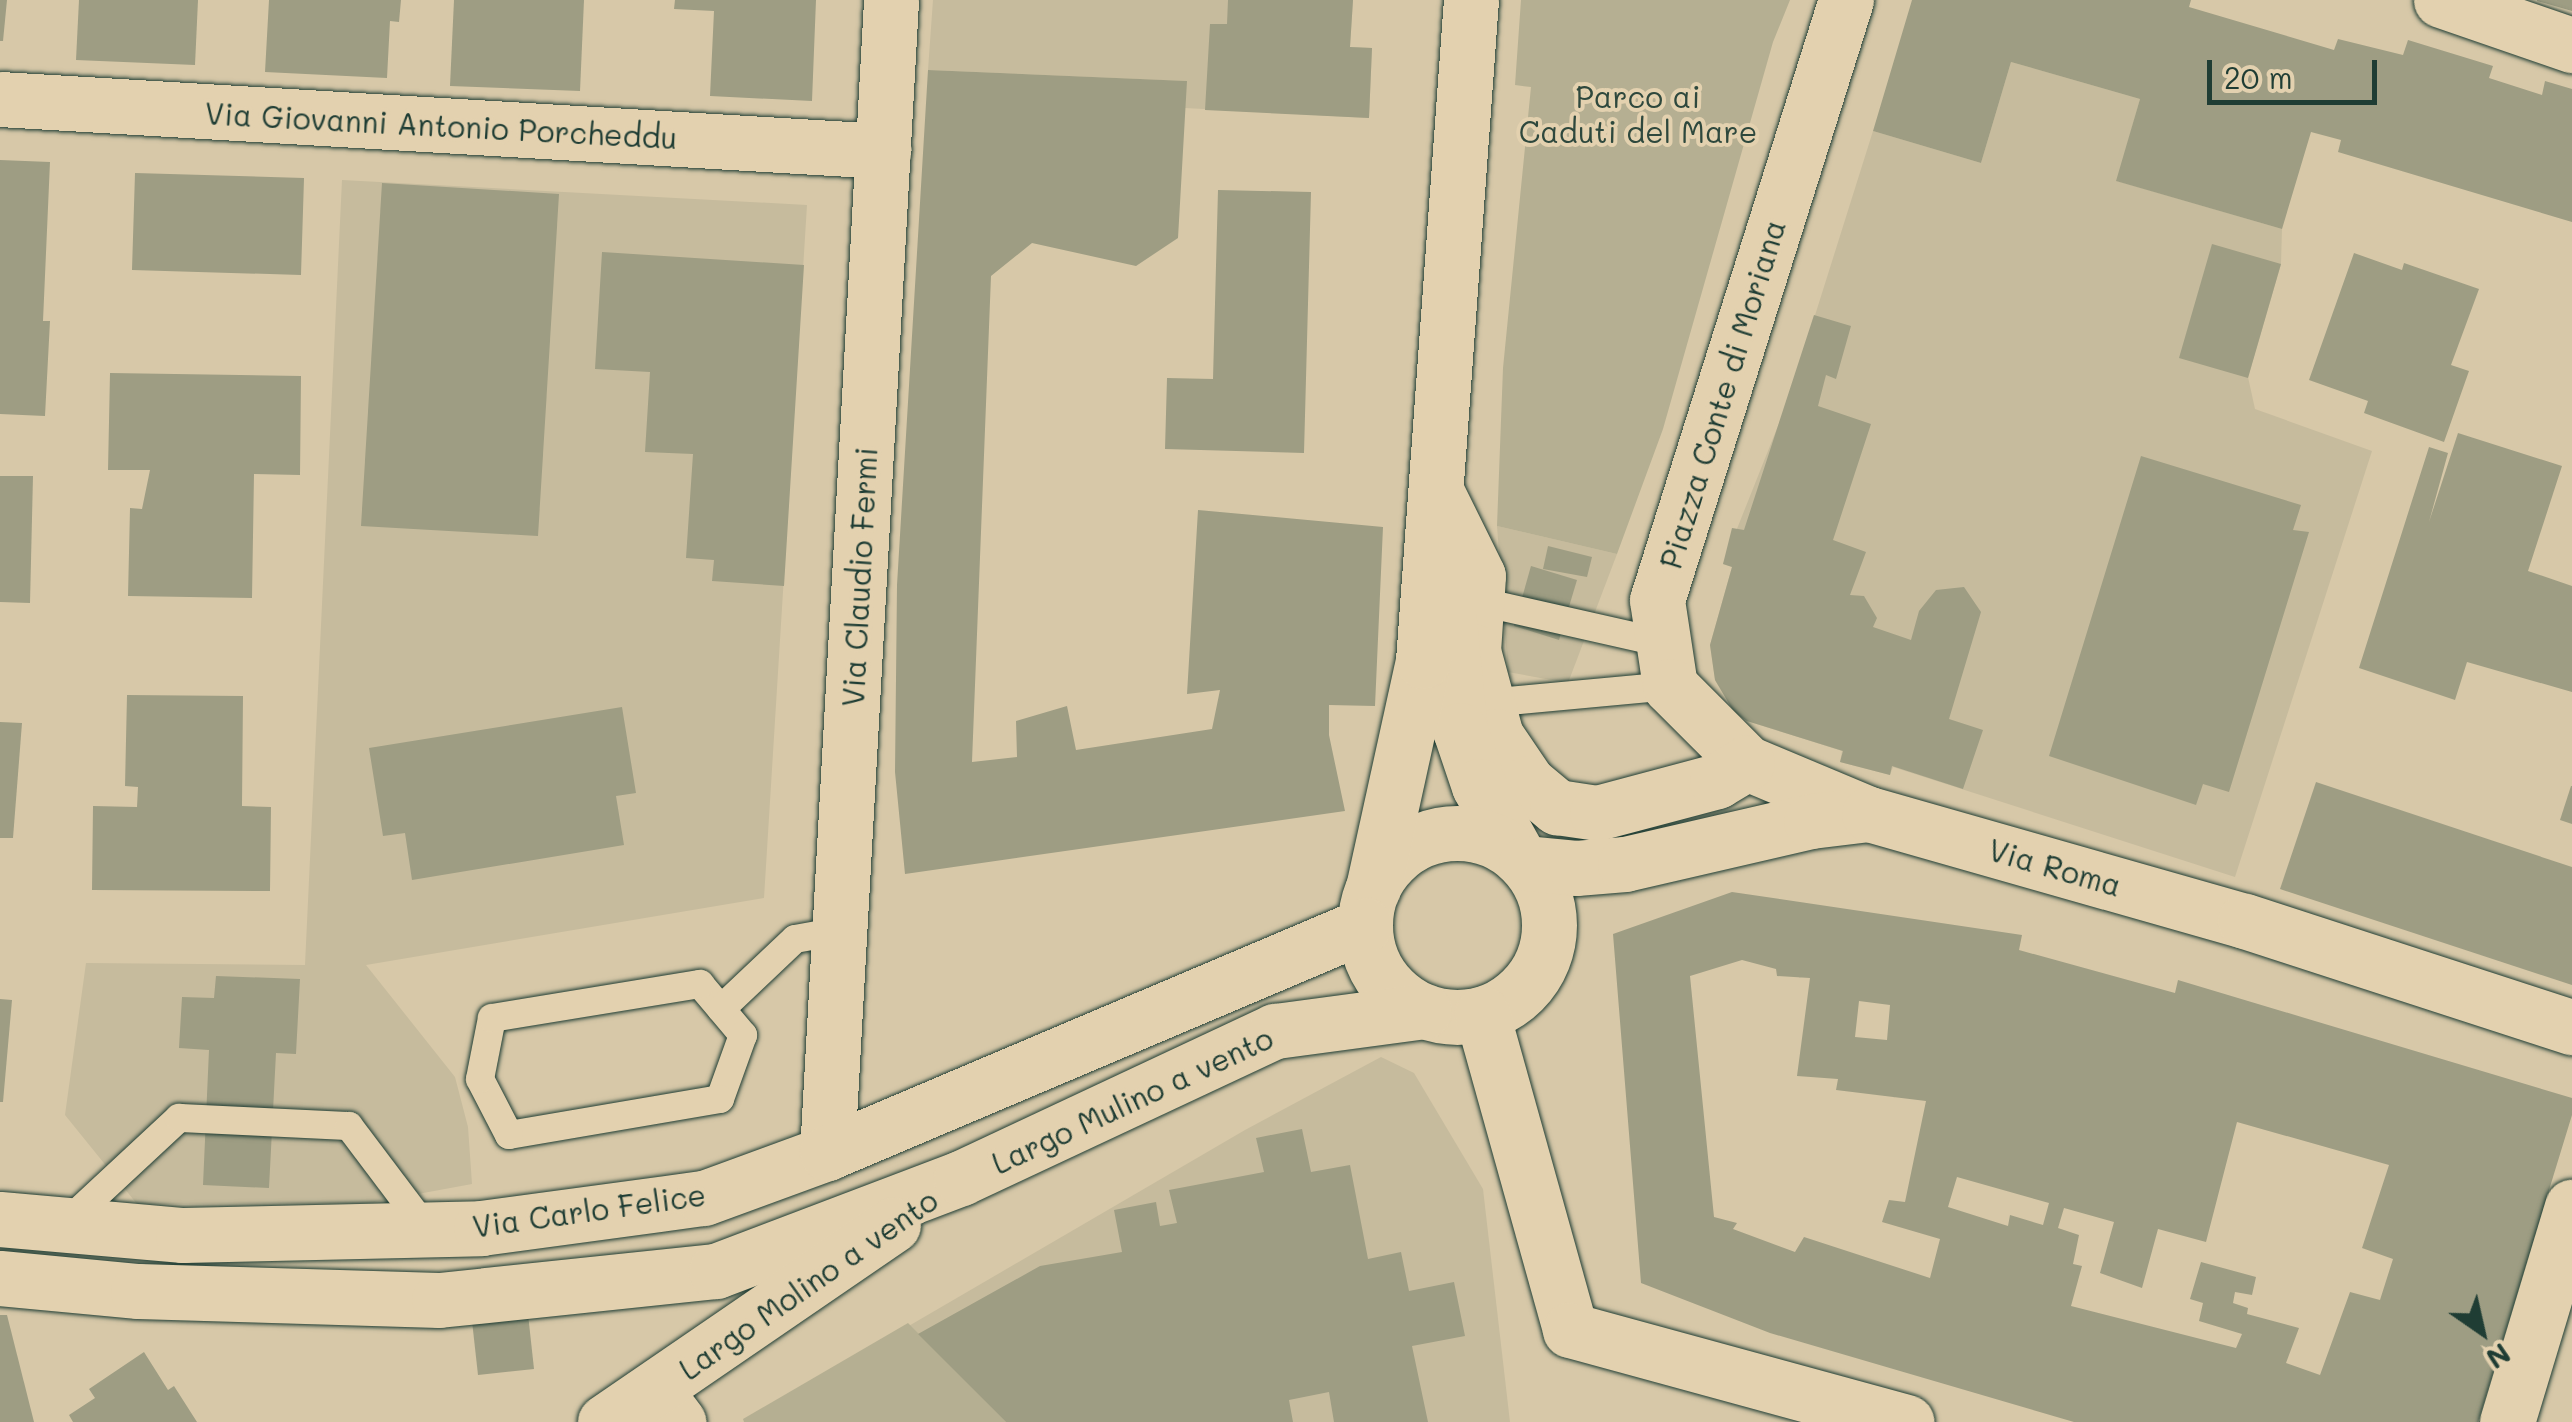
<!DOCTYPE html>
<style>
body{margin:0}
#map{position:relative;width:2572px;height:1422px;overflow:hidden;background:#d7c8a8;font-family:Mali,sans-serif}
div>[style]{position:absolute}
.built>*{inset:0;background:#c6bb9d}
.green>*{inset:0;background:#b5af92}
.building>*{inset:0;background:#9e9d83}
.roads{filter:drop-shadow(0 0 2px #1f3d34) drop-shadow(0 0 2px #1f3d34)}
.lane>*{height:28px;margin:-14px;padding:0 14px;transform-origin:14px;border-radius:14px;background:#e3d1af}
.street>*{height:55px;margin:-27.5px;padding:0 27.5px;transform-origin:27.5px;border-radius:27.5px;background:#e3d1af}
.secondary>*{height:55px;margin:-27.5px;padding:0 27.5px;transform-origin:27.5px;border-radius:27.5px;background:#e3d1af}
.secondary>.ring{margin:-27.5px;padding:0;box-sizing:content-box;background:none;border:55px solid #e3d1af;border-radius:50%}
span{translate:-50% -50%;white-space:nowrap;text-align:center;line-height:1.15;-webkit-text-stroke:8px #e3d1af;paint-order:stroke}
.park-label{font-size:30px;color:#2e483d}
.street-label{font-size:30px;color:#1f3d34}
.north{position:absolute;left:2432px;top:1282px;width:100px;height:100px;-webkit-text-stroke:8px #e3d1af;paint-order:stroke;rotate:146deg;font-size:28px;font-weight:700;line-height:40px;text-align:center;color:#1f3d34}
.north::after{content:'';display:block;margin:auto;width:35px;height:45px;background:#1f3d34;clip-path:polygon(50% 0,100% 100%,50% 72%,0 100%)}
.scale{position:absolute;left:2207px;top:60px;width:170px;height:45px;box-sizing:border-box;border:5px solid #1f3d34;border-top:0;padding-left:12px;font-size:30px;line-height:35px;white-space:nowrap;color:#1f3d34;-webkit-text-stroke:8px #e3d1af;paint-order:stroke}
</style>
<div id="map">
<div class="built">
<i style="clip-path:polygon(933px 0,1353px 0,1350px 47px,1372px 48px,1369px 118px,1185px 108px,1186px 81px,928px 70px)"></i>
<i style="clip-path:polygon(2011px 62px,2140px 99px,2117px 181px,2282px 229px,2281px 264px,2248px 377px,2255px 409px,2372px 451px,2235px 877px,1893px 767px,1890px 775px,1840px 762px,1842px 751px,1747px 721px,1734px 712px,1715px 680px,1710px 645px,1732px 567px,1723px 564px,1789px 398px,1873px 131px,1981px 163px)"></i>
<i style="clip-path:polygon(342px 180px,807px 205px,764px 898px,366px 965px,455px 1077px,468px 1127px,472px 1184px,369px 1203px,137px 1204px,65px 1115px,86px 963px,305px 965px)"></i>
<i style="clip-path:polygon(1497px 526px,1617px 554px,1568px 683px,1508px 672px)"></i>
<i style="clip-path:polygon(1381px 1057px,1414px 1073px,1483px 1189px,1510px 1422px,744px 1422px,1245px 1130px)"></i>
</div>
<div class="green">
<i style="clip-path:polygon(1521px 0,1790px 0,1773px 42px,1663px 429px,1617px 554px,1497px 526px,1503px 368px,1531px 87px,1515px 85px)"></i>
<i style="clip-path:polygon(908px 1323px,1006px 1422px,744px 1422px,743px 1419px)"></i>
</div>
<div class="building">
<i style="clip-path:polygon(0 0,7px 0,3px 41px,0 41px)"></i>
<i style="clip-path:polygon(79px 0,198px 0,195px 65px,76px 60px)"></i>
<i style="clip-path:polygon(269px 0,401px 0,399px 22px,390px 21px,387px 78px,265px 72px)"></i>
<i style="clip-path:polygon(454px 0,584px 0,580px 91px,450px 86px)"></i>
<i style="clip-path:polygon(675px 0,816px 0,812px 101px,710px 96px,714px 11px,674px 9px)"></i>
<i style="clip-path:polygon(1228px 0,1353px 0,1350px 47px,1372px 48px,1369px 118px,1205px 110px,1210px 24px,1227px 24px)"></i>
<i style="clip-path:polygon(1912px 0,2191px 0,2189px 7px,2334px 50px,2338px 39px,2403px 55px,2408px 40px,2493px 66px,2489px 78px,2542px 95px,2545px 81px,2572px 89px,2572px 222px,2338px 152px,2341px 140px,2311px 132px,2282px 229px,2116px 181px,2140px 99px,2011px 62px,1981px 163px,1873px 131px)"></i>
<i style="clip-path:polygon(2537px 0,2572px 0,2572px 11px,2537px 1px)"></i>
<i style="clip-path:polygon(928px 70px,1187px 81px,1178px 238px,1136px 266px,1032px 243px,991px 276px,972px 762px,1017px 757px,1016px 721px,1067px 706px,1076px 750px,1212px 729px,1220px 690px,1187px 694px,1198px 510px,1383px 527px,1375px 706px,1329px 705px,1329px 735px,1345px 811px,905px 874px,895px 772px,897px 585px)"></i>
<i style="clip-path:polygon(0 160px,50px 162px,43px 321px,50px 321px,45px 416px,0 414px)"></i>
<i style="clip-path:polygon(135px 173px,304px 178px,301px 275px,132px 270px)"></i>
<i style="clip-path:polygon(382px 183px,559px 194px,538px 536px,361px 526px)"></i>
<i style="clip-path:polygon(1218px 190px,1311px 192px,1304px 453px,1165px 449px,1167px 378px,1213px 379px)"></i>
<i style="clip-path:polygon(2212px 244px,2281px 264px,2248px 378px,2179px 358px)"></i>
<i style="clip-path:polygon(602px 252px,804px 265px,784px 586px,712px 581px,714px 560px,686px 558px,693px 454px,645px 452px,650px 372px,595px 369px)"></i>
<i style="clip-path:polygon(2354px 253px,2402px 270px,2404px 263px,2479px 289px,2451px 365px,2469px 371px,2444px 442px,2364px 413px,2368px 401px,2309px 380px)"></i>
<i style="clip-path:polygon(1814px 315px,1851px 326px,1836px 379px,1826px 375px,1818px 406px,1871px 424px,1833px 540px,1866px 552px,1850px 595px,1864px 596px,1877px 618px,1873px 627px,1911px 640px,1919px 611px,1936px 590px,1964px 587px,1981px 612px,1949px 719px,1983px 730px,1963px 789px,1892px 766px,1890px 775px,1840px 762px,1843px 751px,1747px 721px,1734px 712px,1715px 680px,1710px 645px,1732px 567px,1723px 564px,1732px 528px,1744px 530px)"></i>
<i style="clip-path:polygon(110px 373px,301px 376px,300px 475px,254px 474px,252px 598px,128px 596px,130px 508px,142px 509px,150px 470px,108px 470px)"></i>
<i style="clip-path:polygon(2458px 433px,2562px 466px,2528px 571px,2572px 586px,2572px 692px,2467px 662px,2455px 700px,2359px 668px,2429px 447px,2448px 453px,2429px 522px)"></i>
<i style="clip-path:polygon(2141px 456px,2301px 505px,2293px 530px,2309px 532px,2229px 792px,2203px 784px,2196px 805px,2049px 756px)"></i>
<i style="clip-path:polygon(0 476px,33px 476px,30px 603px,0 602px)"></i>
<i style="clip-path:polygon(1548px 546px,1592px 557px,1587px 577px,1543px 569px)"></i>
<i style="clip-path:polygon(1531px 566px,1577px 580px,1559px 640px,1514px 626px)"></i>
<i style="clip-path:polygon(127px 695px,243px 696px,242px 806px,271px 807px,270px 891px,92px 890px,93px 806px,137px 807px,138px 787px,125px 786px)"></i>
<i style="clip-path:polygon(622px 707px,636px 793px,616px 796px,624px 845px,412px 880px,405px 833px,383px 836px,369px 748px)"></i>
<i style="clip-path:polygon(0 722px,22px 723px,13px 838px,0 838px)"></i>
<i style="clip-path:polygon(2316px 782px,2572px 867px,2572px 985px,2280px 889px)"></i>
<i style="clip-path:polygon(2571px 786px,2572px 786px,2572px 824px,2560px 820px)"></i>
<i style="clip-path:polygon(evenodd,1732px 892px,2022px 935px,2019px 950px,2175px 993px,2178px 980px,2572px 1098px,2572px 1115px,2478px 1422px,2074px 1422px,1770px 1333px,1641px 1283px,1613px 934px,1732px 892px,1742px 960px,1776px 969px,1777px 976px,1810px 978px,1797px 1076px,1838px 1079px,1836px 1090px,1926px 1101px,1905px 1202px,1889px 1200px,1882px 1222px,1940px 1239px,1930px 1278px,1804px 1237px,1795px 1252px,1733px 1229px,1737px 1223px,1714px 1217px,1690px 976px,1742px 960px,1732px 892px,1859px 1001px,1890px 1005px,1887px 1040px,1855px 1037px,1859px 1001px,1732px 892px,2237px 1122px,2389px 1165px,2362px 1248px,2393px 1259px,2380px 1300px,2350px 1292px,2320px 1375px,2286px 1363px,2299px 1328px,2247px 1314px,2248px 1308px,2233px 1303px,2235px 1292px,2252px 1295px,2256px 1277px,2201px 1262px,2190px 1299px,2203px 1303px,2199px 1321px,2242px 1334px,2236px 1348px,2071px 1306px,2082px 1266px,2073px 1264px,2079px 1235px,2058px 1228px,2064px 1208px,2114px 1222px,2100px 1273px,2142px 1288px,2158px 1229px,2206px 1242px,2237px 1122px,1732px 892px,1957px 1177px,2049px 1203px,2043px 1225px,2010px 1215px,2008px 1226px,1948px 1207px,1957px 1177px)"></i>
<i style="clip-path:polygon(216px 976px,300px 979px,296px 1054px,276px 1053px,269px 1188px,203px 1185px,209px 1050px,179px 1048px,182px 997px,214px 998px)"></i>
<i style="clip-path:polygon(0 999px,12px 1000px,3px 1102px,0 1102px)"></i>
<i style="clip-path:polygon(1302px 1129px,1311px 1172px,1350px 1165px,1368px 1259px,1401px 1252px,1409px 1291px,1454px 1282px,1465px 1336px,1412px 1346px,1428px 1422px,1334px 1422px,1329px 1392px,1289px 1400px,1293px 1422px,1006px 1422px,918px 1334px,1040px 1266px,1122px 1252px,1114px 1210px,1156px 1202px,1160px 1226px,1177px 1223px,1169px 1190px,1264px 1172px,1256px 1138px)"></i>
<i style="clip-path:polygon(528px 1314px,534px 1369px,478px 1375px,472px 1321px)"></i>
<i style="clip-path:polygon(0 1315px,7px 1315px,34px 1422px,0 1422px)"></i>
<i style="clip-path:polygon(144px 1352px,168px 1390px,174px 1386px,197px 1422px,73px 1422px,69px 1415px,95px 1398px,89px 1389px)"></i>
</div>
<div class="roads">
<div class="lane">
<i style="left:1477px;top:601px;width:191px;rotate:12.7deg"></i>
<i style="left:1487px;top:703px;width:184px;rotate:-5.3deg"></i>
<i style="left:700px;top:984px;width:67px;rotate:49.9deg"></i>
<i style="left:743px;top:1035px;width:68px;rotate:109.8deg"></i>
<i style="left:720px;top:1099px;width:214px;rotate:170.3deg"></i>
<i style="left:509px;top:1135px;width:63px;rotate:-117.4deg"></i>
<i style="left:480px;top:1079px;width:62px;rotate:-78.9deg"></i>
<i style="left:492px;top:1018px;width:211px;rotate:-9.3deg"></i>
<i style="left:721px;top:1009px;width:102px;rotate:-43.4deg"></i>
<i style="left:795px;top:939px;width:45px;rotate:-10.3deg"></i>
<i style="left:65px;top:1224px;width:156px;rotate:-42.9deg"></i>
<i style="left:179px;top:1118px;width:170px;rotate:2.7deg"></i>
<i style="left:349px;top:1126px;width:128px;rotate:53deg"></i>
</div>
<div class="street">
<i style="left:1846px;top:0;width:629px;rotate:107.48deg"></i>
<i style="left:1657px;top:600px;width:87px;rotate:81.4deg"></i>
<i style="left:1670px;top:686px;width:109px;rotate:45deg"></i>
<i style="left:1747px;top:763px;width:132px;rotate:22.7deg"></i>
<i style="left:2441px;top:0;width:139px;rotate:19deg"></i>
<i style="left:0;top:99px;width:885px;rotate:3.37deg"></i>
<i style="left:1438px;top:495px;width:90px;rotate:63.7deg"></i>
<i style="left:1478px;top:576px;width:75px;rotate:93.8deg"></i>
<i style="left:1473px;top:651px;width:88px;rotate:74.9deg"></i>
<i style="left:1496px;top:736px;width:57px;rotate:55.8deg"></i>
<i style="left:1528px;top:783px;width:38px;rotate:40deg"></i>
<i style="left:1557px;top:807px;width:40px;rotate:8.5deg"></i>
<i style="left:1597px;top:813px;width:124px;rotate:-14.9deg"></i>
<i style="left:1717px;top:781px;width:35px;rotate:-31deg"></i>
<i style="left:827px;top:1153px;width:1155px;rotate:-86.82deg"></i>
<i style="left:655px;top:1391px;width:39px;rotate:53deg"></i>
<i style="left:2507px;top:1422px;width:225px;rotate:-73.2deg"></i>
</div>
<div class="secondary">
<i style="left:1449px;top:620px;width:111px;rotate:84.3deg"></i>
<i style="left:1460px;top:730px;width:59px;rotate:71.3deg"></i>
<i style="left:1479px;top:786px;width:78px;rotate:60.8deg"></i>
<i class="ring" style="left:1365px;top:833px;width:129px;height:129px"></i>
<i style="left:1526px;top:863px;width:50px;rotate:5.7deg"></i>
<i style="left:1576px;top:868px;width:49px;rotate:-4.7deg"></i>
<i style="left:1625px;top:864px;width:191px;rotate:-13deg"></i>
<i style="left:1811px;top:821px;width:58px;rotate:-6.9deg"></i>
<i style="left:1869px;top:814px;width:391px;rotate:15.9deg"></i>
<i style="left:2245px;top:921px;width:344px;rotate:18deg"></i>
<i style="left:1373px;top:888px;width:232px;rotate:-77.6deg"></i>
<i style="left:1423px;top:661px;width:663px;rotate:-85.85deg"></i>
<i style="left:1482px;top:1014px;width:328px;rotate:74.4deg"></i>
<i style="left:1570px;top:1330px;width:349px;rotate:15.3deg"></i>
<i style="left:0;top:1219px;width:184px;rotate:5deg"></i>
<i style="left:183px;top:1235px;width:298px;rotate:-1.3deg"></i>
<i style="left:481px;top:1228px;width:225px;rotate:-7.7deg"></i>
<i style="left:704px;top:1198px;width:131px;rotate:-20.1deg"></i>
<i style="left:827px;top:1153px;width:584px;rotate:-22.97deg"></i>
<i style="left:0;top:1278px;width:139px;rotate:5.4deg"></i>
<i style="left:138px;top:1291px;width:301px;rotate:1.7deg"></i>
<i style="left:439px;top:1300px;width:279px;rotate:-6deg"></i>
<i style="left:716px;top:1271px;width:262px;rotate:-20.8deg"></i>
<i style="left:961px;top:1178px;width:347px;rotate:-25.1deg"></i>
<i style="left:1275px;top:1031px;width:150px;rotate:-7.6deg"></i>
<i style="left:605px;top:1422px;width:349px;rotate:-34.4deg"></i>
</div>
</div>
<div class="park-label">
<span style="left:1638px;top:113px">Parco ai<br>Caduti del Mare</span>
</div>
<div class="street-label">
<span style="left:441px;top:125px;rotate:3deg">Via Giovanni Antonio Porcheddu</span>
<span style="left:1722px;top:394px;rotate:-73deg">Piazza Conte di Moriana</span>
<span style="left:859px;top:577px;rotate:-87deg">Via Claudio Fermi</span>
<span style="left:2055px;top:867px;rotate:16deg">Via Roma</span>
<span style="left:1132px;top:1100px;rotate:-25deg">Largo Mulino a vento</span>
<span style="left:589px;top:1210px;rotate:-8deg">Via Carlo Felice</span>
<span style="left:808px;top:1284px;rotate:-35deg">Largo Molino a vento</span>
</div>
<div class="north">N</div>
<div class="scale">20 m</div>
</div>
